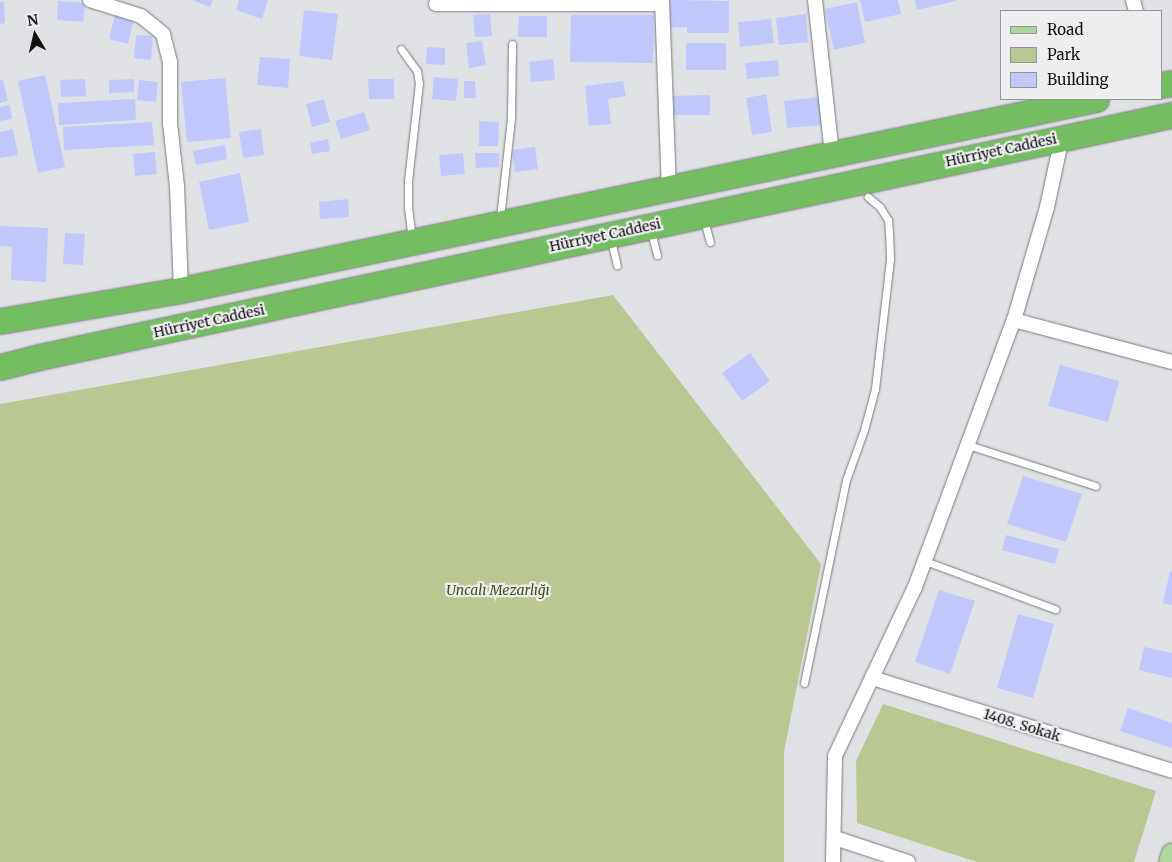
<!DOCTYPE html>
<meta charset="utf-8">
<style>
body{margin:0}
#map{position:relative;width:1172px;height:862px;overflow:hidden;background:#e0e1e4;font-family:Merriweather,serif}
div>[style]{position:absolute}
.green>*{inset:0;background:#bbc793}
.building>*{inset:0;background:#c1c8fd}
.roads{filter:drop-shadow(0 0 1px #7a7b7e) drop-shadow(0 0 1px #7a7b7e)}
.lane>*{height:7px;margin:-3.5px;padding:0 3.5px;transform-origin:3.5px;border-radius:3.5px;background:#fff}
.street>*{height:14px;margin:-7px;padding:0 7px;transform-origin:7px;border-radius:7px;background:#fff}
.primary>*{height:21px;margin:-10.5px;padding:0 10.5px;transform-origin:10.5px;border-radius:10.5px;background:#acd8a0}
.highway>*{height:25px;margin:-12.5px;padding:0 12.5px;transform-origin:12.5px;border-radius:12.5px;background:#74be61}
span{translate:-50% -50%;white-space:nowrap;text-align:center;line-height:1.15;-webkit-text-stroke:4.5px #eeeef1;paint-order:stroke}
.street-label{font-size:14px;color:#111112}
.park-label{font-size:14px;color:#465014;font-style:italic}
.legend{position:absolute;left:1000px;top:10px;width:162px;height:90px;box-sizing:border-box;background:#eeeef1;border:1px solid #969698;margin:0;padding:6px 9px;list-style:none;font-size:15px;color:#111112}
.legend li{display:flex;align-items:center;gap:10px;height:25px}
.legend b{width:25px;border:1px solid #969698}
.north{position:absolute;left:10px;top:10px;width:50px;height:50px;-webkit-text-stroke:4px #eeeef1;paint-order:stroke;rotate:351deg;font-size:14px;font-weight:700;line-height:20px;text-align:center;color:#111112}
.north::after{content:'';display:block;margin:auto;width:18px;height:22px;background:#111112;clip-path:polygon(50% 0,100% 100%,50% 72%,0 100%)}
</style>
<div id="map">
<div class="green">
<i style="clip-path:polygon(613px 295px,821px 564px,784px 752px,784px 862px,0 862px,0 404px)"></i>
<i style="clip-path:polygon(883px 704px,1156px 791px,1134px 862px,977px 862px,857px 823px,856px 761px)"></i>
</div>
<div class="building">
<i style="clip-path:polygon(192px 0,213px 0,210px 7px)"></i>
<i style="clip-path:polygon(239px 0,268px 0,262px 19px,236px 10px)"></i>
<i style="clip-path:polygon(667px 0,729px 1px,729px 33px,687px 33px,687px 27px,667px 28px)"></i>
<i style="clip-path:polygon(860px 0,898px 0,901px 14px,865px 22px)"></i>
<i style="clip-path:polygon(915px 0,956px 0,956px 1px,917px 10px)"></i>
<i style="clip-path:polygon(58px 1px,85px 3px,83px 22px,57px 20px)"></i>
<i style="clip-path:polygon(0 2px,4px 2px,5px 23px,0 24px)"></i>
<i style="clip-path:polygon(857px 2px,865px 43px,834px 50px,825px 9px)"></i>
<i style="clip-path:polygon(304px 10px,338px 14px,332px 60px,299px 56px)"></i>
<i style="clip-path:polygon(115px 14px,134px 19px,128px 44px,109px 39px)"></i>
<i style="clip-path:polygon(490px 14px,492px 36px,475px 37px,473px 15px)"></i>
<i style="clip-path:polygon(806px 14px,808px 42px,779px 45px,776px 18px)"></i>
<i style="clip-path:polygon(571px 15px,654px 15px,653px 63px,570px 62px)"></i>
<i style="clip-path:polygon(519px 16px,547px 16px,547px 37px,518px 37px)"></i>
<i style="clip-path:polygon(771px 19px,774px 43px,740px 47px,738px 22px)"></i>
<i style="clip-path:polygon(136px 35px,153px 36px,151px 60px,134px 58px)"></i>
<i style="clip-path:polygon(482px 41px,486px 65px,469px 68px,466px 43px)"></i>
<i style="clip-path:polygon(686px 43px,726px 43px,726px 70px,686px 70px)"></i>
<i style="clip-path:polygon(427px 47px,445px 48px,445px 65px,426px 64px)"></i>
<i style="clip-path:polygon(260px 57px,290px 59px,288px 88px,257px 85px)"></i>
<i style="clip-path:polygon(553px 59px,555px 80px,531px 82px,529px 62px)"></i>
<i style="clip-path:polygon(778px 60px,779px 76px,747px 79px,745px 63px)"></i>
<i style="clip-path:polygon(45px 75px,65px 167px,38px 173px,18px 81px)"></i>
<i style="clip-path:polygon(434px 77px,458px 79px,456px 101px,432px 99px)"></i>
<i style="clip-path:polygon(225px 78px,231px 138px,187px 142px,181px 82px)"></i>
<i style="clip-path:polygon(85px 79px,86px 96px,61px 97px,60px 80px)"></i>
<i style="clip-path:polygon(134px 79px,134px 92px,109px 93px,109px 80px)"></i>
<i style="clip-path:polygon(368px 79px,394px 79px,394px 99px,369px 99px)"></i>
<i style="clip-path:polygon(0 80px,3px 80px,8px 101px,0 103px)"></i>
<i style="clip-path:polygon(139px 80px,158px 82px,156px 102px,137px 100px)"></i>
<i style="clip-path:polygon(464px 81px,475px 81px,476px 98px,464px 98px)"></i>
<i style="clip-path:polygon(623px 81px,626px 96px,608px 99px,611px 124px,589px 126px,585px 86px)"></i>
<i style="clip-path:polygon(766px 94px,772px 132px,752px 135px,746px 98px)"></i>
<i style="clip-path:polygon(710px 95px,710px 115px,670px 115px,670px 96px)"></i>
<i style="clip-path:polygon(819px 97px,822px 125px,787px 128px,784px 101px)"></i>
<i style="clip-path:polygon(135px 99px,136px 120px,59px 125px,58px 103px)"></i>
<i style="clip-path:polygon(324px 99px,330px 122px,312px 127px,306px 104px)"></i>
<i style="clip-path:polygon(10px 105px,12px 119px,0 121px,0 107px)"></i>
<i style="clip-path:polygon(364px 112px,370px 130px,341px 139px,335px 121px)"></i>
<i style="clip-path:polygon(479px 121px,499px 122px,498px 146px,479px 146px)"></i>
<i style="clip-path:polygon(152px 122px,154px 145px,64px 150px,63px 127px)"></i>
<i style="clip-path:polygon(13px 129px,18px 155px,0 158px,0 132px)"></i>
<i style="clip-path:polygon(261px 129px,264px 155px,243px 158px,239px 132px)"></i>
<i style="clip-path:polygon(328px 139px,330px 151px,312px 154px,310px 143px)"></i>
<i style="clip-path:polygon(225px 145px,227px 159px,196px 165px,193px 151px)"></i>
<i style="clip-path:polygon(535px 147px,538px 169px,515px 172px,512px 150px)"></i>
<i style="clip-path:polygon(155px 152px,157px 174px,135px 176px,133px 154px)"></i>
<i style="clip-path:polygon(463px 153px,465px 174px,441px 176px,439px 155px)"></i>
<i style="clip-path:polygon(475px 153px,499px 153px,499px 167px,476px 168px)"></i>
<i style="clip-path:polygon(240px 173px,249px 222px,209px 230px,199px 182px)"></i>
<i style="clip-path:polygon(348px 199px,349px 217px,320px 219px,319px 202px)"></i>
<i style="clip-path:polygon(0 226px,48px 228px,46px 282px,11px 280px,12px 247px,0 246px)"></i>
<i style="clip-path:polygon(65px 233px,85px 234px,83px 265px,63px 264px)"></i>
<i style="clip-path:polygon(750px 353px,770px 381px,742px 401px,722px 373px)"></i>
<i style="clip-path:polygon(1060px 365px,1119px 381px,1108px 422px,1048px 406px)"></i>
<i style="clip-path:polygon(1023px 476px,1082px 494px,1066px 542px,1007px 524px)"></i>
<i style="clip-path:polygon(1006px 535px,1059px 549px,1055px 564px,1002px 550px)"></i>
<i style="clip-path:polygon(1170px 571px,1172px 572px,1172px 605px,1163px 603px)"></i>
<i style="clip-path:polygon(939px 590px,975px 601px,950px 674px,915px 662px)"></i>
<i style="clip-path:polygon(1018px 614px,1054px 624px,1033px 698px,997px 688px)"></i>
<i style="clip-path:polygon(1144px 647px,1172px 653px,1172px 678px,1139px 670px)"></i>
<i style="clip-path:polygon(1128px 708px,1172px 723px,1172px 748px,1120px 731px)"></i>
</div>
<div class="roads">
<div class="lane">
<i style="left:401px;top:49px;width:27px;rotate:54deg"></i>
<i style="left:417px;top:71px;width:12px;rotate:81deg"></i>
<i style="left:419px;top:83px;width:99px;rotate:96.4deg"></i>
<i style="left:408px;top:181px;width:26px;rotate:90deg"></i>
<i style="left:408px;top:207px;width:31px;rotate:83deg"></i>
<i style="left:500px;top:218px;width:101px;rotate:-83.7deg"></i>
<i style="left:511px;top:118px;width:74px;rotate:-89.2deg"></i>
<i style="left:704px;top:220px;width:23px;rotate:75deg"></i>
<i style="left:651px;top:231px;width:25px;rotate:76deg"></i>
<i style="left:611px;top:240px;width:26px;rotate:77deg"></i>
<i style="left:968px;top:445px;width:134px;rotate:17.8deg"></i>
<i style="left:925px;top:561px;width:139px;rotate:20.3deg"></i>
<i style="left:804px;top:683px;width:207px;rotate:-78.3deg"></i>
<i style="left:846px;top:480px;width:53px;rotate:-70.2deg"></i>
<i style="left:864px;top:430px;width:42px;rotate:-75deg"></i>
<i style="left:875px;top:389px;width:131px;rotate:-83.4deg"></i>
<i style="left:890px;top:259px;width:26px;rotate:-92deg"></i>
<i style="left:889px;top:233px;width:13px;rotate:-94deg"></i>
<i style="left:888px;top:220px;width:15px;rotate:-122deg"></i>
<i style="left:880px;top:207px;width:16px;rotate:-140deg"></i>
</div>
<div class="street">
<i style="left:90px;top:0;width:53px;rotate:17.4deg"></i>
<i style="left:141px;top:16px;width:28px;rotate:39deg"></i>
<i style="left:163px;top:34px;width:29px;rotate:76deg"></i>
<i style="left:170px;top:62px;width:61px;rotate:90deg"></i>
<i style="left:170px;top:123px;width:63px;rotate:83.7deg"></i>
<i style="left:177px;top:186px;width:104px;rotate:87.8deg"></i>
<i style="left:662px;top:0;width:187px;rotate:87.9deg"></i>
<i style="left:815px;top:0;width:154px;rotate:83.7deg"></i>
<i style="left:1133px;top:0;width:11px;rotate:75deg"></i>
<i style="left:436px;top:4px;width:226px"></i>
<i style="left:1014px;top:320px;width:163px;rotate:14.9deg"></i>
<i style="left:872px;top:678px;width:314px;rotate:17.2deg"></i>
<i style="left:835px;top:838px;width:77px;rotate:18.2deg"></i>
<i style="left:833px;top:862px;width:106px;rotate:-88.9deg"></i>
<i style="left:835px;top:756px;width:187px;rotate:-64.7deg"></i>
<i style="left:915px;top:587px;width:285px;rotate:-69.7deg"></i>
<i style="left:1014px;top:320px;width:118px;rotate:-73.7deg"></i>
<i style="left:1047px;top:207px;width:72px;rotate:-77.9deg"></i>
</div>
<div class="primary">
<i style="left:1169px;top:862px;width:9px;rotate:-72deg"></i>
</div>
<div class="highway">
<i style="left:1161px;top:85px;width:11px;rotate:-10deg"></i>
<i style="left:0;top:321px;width:184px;rotate:-9.7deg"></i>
<i style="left:181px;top:290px;width:935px;rotate:-11.79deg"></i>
<i style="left:0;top:367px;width:40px;rotate:-14.4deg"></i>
<i style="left:39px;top:357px;width:1159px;rotate:-12.06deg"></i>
</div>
</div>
<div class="street-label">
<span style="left:1001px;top:150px;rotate:-12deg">Hürriyet Caddesi</span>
<span style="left:605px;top:235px;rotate:-12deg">Hürriyet Caddesi</span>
<span style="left:209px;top:321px;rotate:-12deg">Hürriyet Caddesi</span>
<span style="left:1022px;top:725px;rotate:17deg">1408. Sokak</span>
</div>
<div class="park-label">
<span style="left:498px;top:590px">Uncalı Mezarlığı</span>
</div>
<ul class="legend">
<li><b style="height:6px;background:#acd8a0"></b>Road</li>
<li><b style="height:14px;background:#bbc793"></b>Park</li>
<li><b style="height:14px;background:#c1c8fd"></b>Building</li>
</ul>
<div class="north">N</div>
</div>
